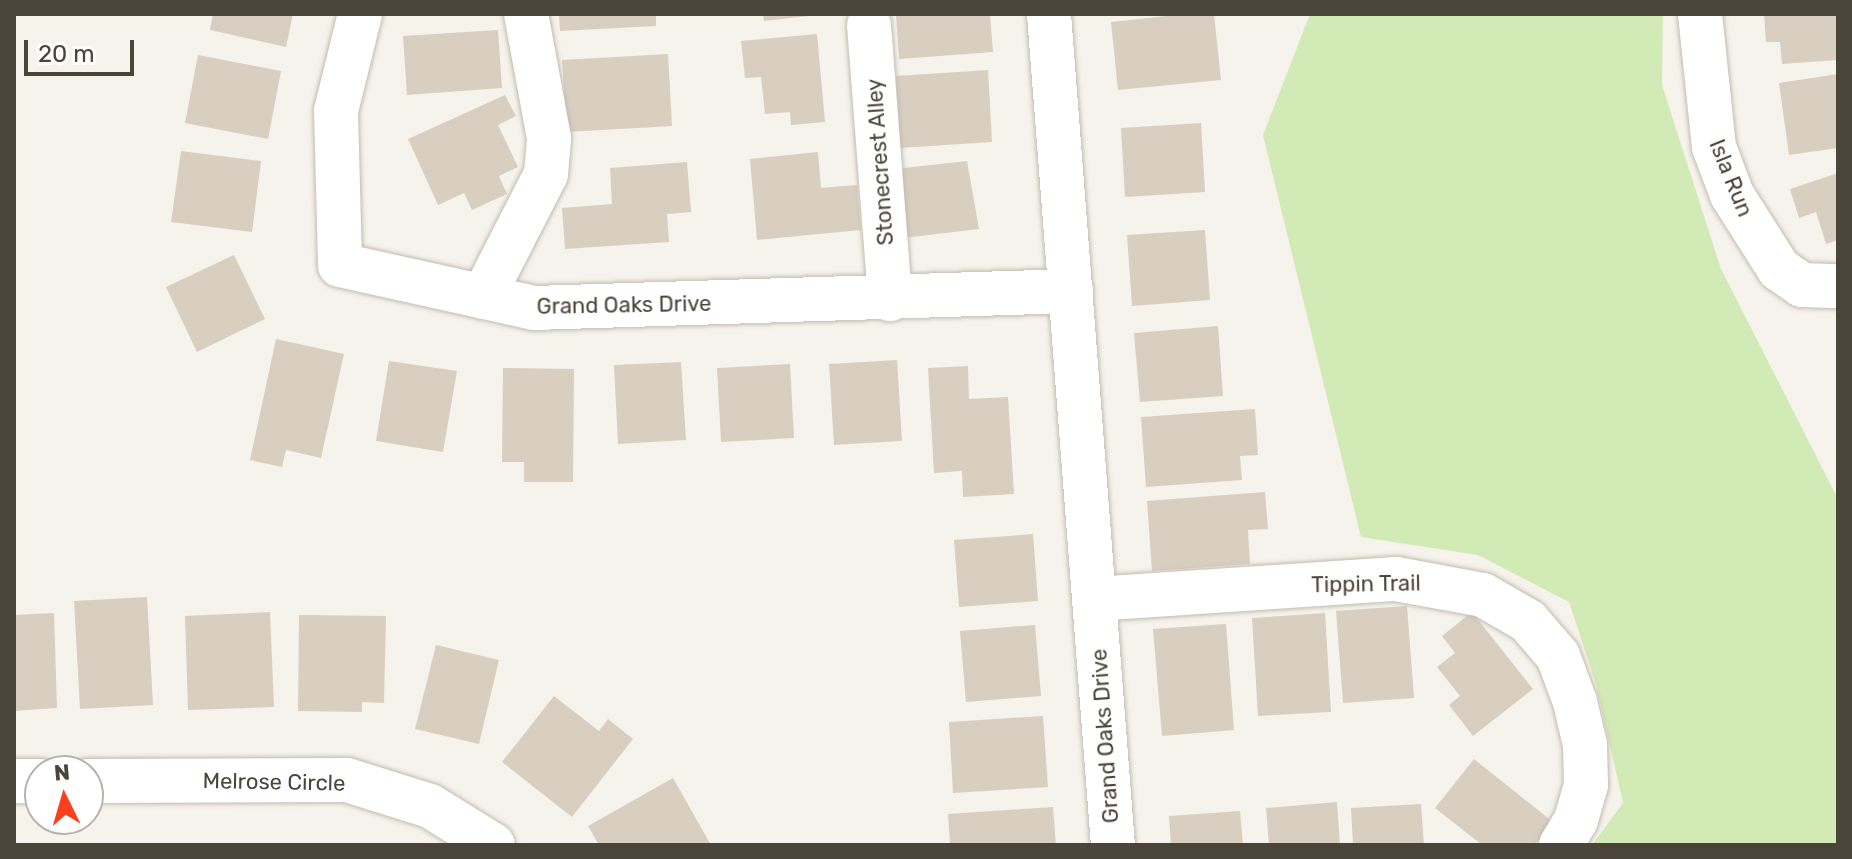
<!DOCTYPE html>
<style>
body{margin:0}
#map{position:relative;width:1852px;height:859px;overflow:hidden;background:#f6f3ec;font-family:Rubik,sans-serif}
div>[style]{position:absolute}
.green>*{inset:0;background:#d2eab5}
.building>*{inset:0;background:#d8cfc1}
.roads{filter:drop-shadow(0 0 2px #c2bbae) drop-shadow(0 0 2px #c2bbae)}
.minor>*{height:44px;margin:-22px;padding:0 22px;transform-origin:22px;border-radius:22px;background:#fff}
span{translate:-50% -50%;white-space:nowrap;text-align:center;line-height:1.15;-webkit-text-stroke:6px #fff;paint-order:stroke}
.street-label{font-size:22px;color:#4b4439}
.frame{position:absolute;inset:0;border:16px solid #4b4439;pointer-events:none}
.north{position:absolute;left:24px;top:755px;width:80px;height:80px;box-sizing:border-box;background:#fff;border:2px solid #b7b4b0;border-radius:50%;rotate:355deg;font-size:22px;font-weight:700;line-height:32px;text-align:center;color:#4b4439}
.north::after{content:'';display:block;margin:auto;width:28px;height:36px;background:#fc3f1d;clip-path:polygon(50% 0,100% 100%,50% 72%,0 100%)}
.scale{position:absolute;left:24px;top:40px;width:110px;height:36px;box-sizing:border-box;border:4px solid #4b4439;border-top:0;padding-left:10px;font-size:24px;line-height:28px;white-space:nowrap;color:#4b4439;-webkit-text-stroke:6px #fff;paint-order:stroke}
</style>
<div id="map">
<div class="green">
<i style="clip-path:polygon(1310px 14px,1663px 14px,1662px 85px,1721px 269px,1838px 499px,1838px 845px,1592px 845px,1623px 803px,1596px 684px,1569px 602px,1478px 555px,1361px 537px,1263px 135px)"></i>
</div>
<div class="building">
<i style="clip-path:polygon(213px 14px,293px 14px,286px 47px,210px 30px)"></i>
<i style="clip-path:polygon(559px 14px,656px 14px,656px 26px,560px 31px)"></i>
<i style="clip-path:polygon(763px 14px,808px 14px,809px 16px,764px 21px)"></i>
<i style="clip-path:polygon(896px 14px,990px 14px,993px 52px,899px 59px)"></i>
<i style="clip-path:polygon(1185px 14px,1214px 14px,1221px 80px,1118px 90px,1111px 22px)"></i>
<i style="clip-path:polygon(1764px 14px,1838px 14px,1838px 60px,1782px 64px,1780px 42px,1766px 42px)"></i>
<i style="clip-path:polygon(498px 30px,502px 88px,407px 95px,403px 36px)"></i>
<i style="clip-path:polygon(817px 34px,825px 122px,791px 125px,790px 112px,765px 114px,761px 77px,745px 78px,741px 41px)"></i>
<i style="clip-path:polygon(668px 54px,672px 126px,567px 132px,562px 60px)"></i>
<i style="clip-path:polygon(198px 55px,281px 71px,268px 139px,185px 123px)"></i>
<i style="clip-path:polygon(988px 70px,992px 142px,900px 148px,896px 76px)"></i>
<i style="clip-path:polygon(1838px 74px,1838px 148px,1789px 155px,1779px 83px)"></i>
<i style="clip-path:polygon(505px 95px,516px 116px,498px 125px,518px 167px,499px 176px,507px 194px,472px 210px,464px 193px,438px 205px,408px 139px)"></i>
<i style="clip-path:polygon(1201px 123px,1205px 192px,1125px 197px,1121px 128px)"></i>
<i style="clip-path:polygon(181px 151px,261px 161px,252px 232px,171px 222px)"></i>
<i style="clip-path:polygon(818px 152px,821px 188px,857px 185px,861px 230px,757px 240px,750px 159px)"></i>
<i style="clip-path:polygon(967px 161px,979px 229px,903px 238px,895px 169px)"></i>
<i style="clip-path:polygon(687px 162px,691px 212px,667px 214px,669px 242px,565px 249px,562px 208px,612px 204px,610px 168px)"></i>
<i style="clip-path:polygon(1838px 173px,1838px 240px,1826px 244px,1816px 212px,1799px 218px,1790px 189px)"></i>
<i style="clip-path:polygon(1205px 230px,1210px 300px,1132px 306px,1127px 235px)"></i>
<i style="clip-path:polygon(234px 255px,265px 319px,197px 352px,166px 287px)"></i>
<i style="clip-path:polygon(1218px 326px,1223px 396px,1140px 402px,1134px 333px)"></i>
<i style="clip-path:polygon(276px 339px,344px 354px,321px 458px,286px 450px,282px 467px,250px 460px)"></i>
<i style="clip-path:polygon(897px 360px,902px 441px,834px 445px,829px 364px)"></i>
<i style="clip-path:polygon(389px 361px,457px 371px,443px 452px,376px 441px)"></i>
<i style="clip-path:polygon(681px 362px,686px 440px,618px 444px,614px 365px)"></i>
<i style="clip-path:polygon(790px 364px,794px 438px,721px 442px,717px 368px)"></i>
<i style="clip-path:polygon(968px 366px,969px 399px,1008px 397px,1014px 494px,963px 497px,962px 471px,934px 473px,928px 368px)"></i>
<i style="clip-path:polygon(503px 368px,574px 369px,573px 482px,524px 482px,524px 462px,502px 462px)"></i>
<i style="clip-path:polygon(1255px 409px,1258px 455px,1240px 456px,1242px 480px,1146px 487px,1141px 417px)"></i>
<i style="clip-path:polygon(1265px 492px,1268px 529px,1248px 530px,1250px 564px,1152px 571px,1147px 501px)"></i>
<i style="clip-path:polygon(1033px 534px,1038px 601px,959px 607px,954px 540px)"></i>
<i style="clip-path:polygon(147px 597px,153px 705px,80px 709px,74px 601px)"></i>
<i style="clip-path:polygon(1407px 606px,1414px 698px,1343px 703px,1336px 611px)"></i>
<i style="clip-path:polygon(270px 612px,274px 707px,188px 710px,185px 616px)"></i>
<i style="clip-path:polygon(1472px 612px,1533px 689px,1473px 736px,1449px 705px,1460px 696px,1437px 667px,1455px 653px,1442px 636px)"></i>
<i style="clip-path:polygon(54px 613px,57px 708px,14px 711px,14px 615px)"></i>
<i style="clip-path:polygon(1325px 613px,1331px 712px,1258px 716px,1252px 618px)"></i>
<i style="clip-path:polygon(299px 615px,386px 616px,384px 703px,362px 702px,362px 712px,298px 711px)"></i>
<i style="clip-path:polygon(1226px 624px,1234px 730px,1162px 736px,1153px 629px)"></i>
<i style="clip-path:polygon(1035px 625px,1041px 696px,966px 702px,960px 631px)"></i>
<i style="clip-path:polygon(436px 645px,499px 660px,479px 744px,415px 729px)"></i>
<i style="clip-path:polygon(554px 696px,599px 731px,608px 719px,633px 739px,572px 817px,502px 762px)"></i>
<i style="clip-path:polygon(1043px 716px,1048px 787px,953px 793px,949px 722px)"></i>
<i style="clip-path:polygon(1474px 759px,1553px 822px,1534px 845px,1482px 845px,1435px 808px)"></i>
<i style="clip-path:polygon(673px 778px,711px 845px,599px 845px,588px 826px)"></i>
<i style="clip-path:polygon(1337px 802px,1340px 845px,1269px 845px,1266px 808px)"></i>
<i style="clip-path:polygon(1421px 804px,1424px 845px,1353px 845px,1351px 808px)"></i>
<i style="clip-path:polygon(1053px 807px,1056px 845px,950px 845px,948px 814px)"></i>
<i style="clip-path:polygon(1240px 811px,1243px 845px,1171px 845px,1169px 816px)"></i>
</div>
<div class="roads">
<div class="minor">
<i style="left:360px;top:14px;width:100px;rotate:103.9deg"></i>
<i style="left:336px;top:111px;width:154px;rotate:88.5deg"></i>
<i style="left:340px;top:265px;width:199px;rotate:12.5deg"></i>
<i style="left:534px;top:308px;width:537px;rotate:-1.81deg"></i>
<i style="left:1049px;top:14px;width:833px;rotate:85.6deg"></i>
<i style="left:1700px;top:14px;width:134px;rotate:84deg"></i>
<i style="left:1714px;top:147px;width:51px;rotate:69.4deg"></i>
<i style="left:1732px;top:195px;width:88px;rotate:57.6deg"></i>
<i style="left:1779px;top:269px;width:28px;rotate:35deg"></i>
<i style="left:1802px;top:285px;width:36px;rotate:2deg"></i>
<i style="left:869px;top:25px;width:275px;rotate:85.6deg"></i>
<i style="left:483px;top:297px;width:138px;rotate:-62.9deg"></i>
<i style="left:546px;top:174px;width:36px;rotate:-85deg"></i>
<i style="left:549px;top:138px;width:126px;rotate:-100.5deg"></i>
<i style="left:1094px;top:599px;width:303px;rotate:-3.8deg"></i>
<i style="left:1396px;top:579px;width:88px;rotate:10.4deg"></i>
<i style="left:1483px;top:595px;width:52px;rotate:30deg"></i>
<i style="left:1528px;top:621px;width:46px;rotate:49.4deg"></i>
<i style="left:1558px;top:656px;width:49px;rotate:69.7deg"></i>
<i style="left:1575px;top:702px;width:44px;rotate:76.9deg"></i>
<i style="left:1585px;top:745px;width:40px;rotate:88.6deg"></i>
<i style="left:1586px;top:785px;width:36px;rotate:106deg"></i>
<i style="left:1576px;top:820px;width:29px;rotate:121deg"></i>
<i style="left:14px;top:781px;width:26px"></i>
<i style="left:88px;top:781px;width:259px;rotate:-0.2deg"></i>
<i style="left:347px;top:780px;width:87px;rotate:17.4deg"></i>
<i style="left:430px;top:806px;width:74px;rotate:31.8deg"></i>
</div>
</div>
<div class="street-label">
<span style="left:880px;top:162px;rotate:-94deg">Stonecrest Alley</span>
<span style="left:1731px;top:178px;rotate:68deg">Isla Run</span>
<span style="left:624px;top:305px;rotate:-1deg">Grand Oaks Drive</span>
<span style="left:1366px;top:584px;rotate:-1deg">Tippin Trail</span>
<span style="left:1105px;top:736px;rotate:-94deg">Grand Oaks Drive</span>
<span style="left:274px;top:782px;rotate:1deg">Melrose Circle</span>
</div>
<div class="frame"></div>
<div class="north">N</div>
<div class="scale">20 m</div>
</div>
